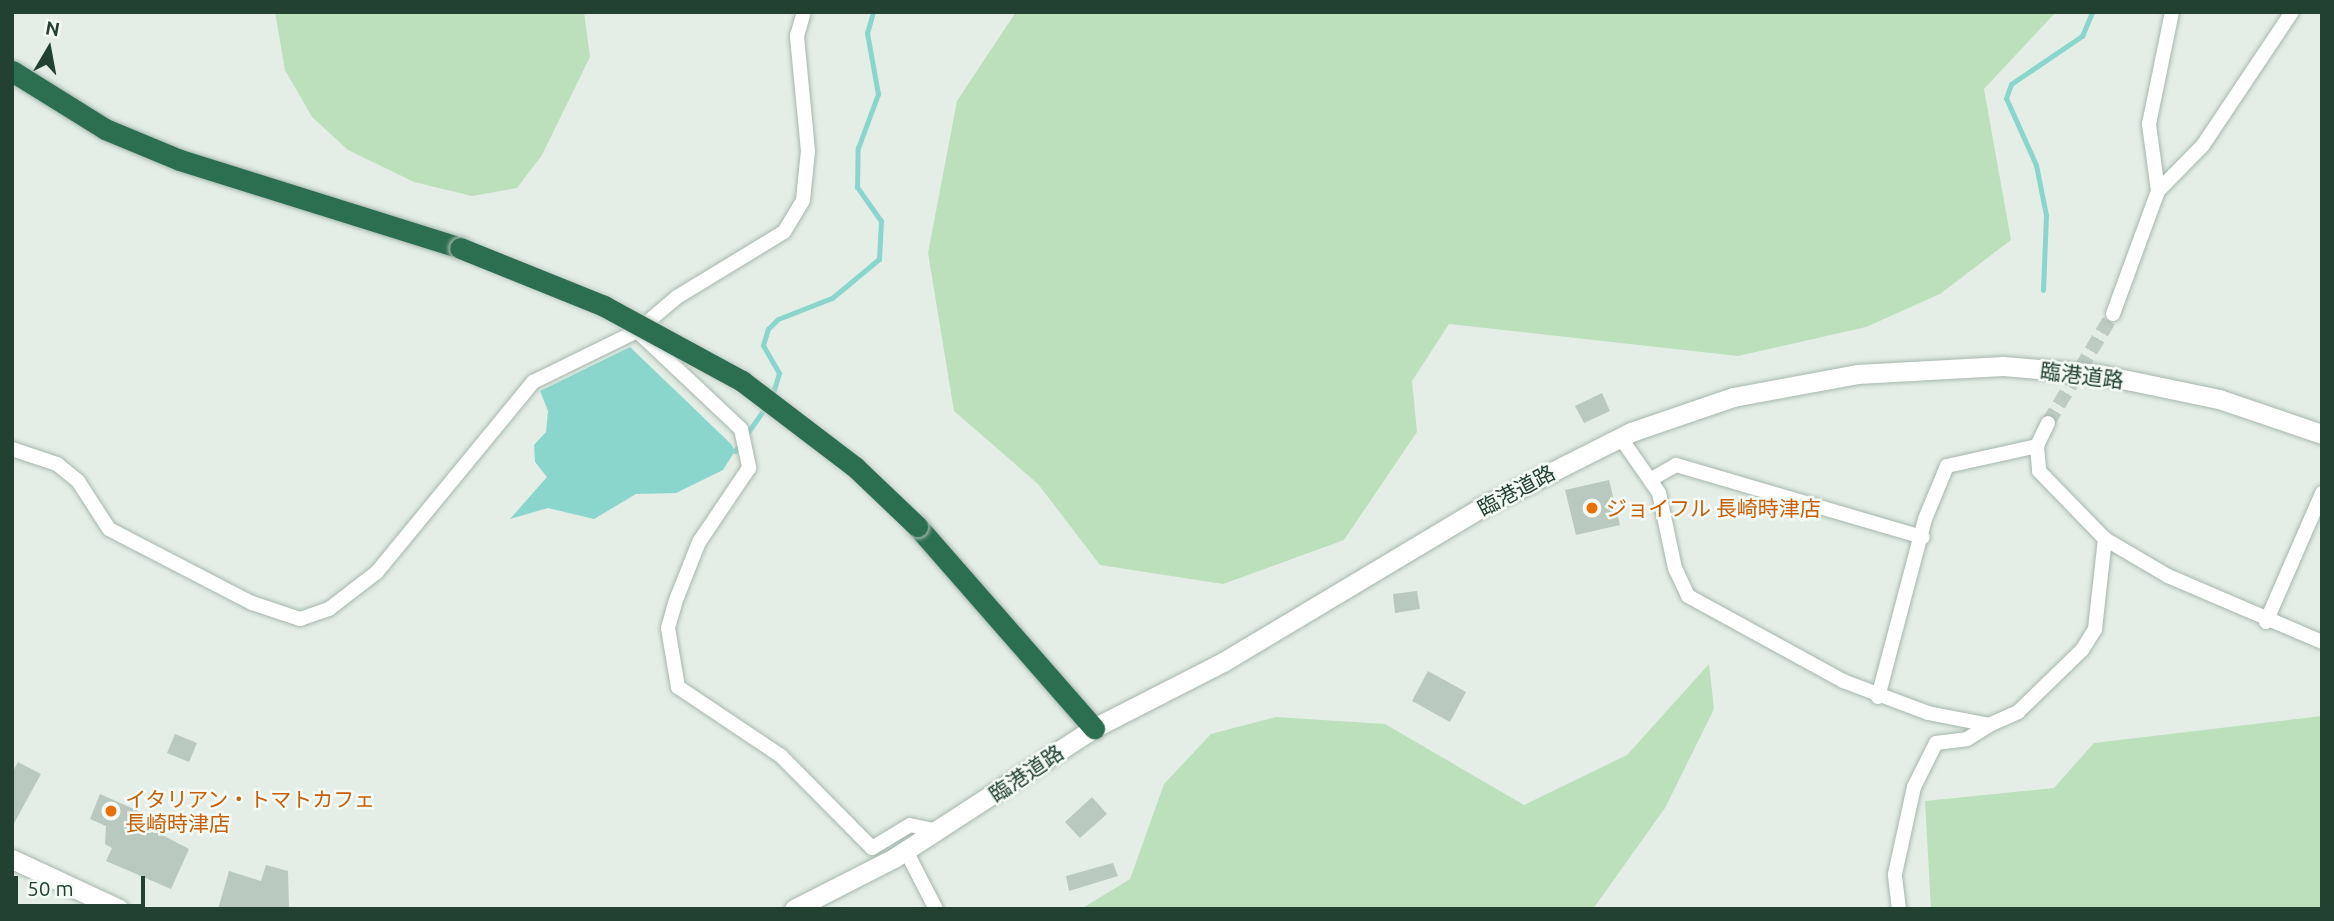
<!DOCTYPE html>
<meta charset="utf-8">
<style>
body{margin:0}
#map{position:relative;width:2334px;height:921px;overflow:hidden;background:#e4eee7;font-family:Ubuntu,"Noto Sans JP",sans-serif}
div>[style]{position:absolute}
.green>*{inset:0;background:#bce0bc}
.water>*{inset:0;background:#8ad6cd}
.stream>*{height:5px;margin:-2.5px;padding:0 2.5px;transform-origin:2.5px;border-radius:2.5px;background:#8ad6cd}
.building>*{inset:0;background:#b9c9bf}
.street-tunnel>*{height:14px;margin-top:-7px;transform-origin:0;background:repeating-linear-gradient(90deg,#bdcbc3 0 14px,transparent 0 21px)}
.roads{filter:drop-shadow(0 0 2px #a6b7ad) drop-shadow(0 0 2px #a6b7ad)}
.street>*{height:14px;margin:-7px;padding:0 7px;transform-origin:7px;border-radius:7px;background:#fff}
.secondary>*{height:19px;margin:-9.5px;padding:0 9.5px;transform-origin:9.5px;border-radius:9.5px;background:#fff}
.highway>*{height:21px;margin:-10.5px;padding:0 10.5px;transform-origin:10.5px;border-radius:10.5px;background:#2c6f50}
.bridges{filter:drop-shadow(0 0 2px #c1cac5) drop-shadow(0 0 2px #c1cac5)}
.highway-bridge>*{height:21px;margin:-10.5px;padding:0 10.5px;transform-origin:10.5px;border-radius:10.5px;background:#2c6f50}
.dots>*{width:19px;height:19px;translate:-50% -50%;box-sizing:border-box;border:4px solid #f5faf6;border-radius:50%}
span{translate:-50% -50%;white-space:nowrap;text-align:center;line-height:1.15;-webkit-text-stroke:5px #f5faf6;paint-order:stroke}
.street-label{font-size:21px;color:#224131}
.food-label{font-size:21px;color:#c56008}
.left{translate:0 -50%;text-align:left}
.frame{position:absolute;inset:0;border:14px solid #224131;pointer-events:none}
.north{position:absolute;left:14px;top:14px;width:70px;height:70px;-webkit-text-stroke:5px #f5faf6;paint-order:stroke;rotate:10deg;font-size:19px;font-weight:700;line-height:28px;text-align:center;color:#224131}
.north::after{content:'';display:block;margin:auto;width:24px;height:32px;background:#224131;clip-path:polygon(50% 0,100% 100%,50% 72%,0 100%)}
.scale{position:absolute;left:14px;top:876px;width:131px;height:32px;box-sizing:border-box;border:4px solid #224131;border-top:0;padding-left:9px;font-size:21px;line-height:24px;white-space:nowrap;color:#224131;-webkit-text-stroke:5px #f5faf6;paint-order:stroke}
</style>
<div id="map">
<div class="green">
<i style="clip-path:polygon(275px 12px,584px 12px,590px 57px,542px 155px,517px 188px,472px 196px,414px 182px,348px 150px,312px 117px,285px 70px)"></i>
<i style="clip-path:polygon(1016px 12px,2056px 12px,1984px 89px,2011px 240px,1940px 294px,1866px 327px,1738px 356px,1449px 324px,1412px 381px,1417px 432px,1344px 540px,1223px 584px,1100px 565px,1038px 484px,954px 411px,928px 253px,957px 101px)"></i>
<i style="clip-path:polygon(1709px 664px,1714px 709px,1665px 808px,1593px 909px,1081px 909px,1130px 879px,1164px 784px,1211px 734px,1276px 717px,1385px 724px,1524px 805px,1627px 755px)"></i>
<i style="clip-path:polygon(2322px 716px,2322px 909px,1931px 909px,1925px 801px,2054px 788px,2094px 743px)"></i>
</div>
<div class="water">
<i style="clip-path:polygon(630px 347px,731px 444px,735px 451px,723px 470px,676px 493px,636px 494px,594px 519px,548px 508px,510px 519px,547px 477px,535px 462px,534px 445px,546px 432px,548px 411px,540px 391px)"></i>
</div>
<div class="stream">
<i style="left:2043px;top:290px;width:75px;rotate:-87.7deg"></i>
<i style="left:2046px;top:215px;width:51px;rotate:-101.3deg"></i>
<i style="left:2036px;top:165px;width:73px;rotate:-114.1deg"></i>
<i style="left:2006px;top:98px;width:15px;rotate:-70deg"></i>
<i style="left:2011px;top:84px;width:86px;rotate:-34.1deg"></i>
<i style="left:2082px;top:36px;width:26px;rotate:-67deg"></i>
<i style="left:772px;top:396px;width:24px;rotate:-73deg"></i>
<i style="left:779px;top:373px;width:32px;rotate:-120deg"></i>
<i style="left:763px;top:345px;width:17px;rotate:-73deg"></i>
<i style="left:768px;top:329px;width:14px;rotate:-45deg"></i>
<i style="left:778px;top:319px;width:58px;rotate:-21.3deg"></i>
<i style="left:832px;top:298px;width:61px;rotate:-39.7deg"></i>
<i style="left:879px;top:259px;width:38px;rotate:-87deg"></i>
<i style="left:881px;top:221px;width:42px;rotate:-125.2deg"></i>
<i style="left:857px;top:187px;width:39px;rotate:-89deg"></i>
<i style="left:858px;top:148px;width:58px;rotate:-69.7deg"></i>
<i style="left:878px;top:94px;width:62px;rotate:-100.2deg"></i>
<i style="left:867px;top:33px;width:22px;rotate:-74deg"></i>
<i style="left:735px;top:451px;width:56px;rotate:-55.2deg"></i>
</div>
<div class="building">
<i style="clip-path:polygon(1602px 393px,1610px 411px,1584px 423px,1575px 406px)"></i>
<i style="clip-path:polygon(1609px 480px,1620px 525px,1576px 535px,1565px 490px)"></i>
<i style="clip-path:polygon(1417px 591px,1420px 609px,1395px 613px,1393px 594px)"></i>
<i style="clip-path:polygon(1428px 671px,1466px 692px,1450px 722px,1412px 701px)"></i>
<i style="clip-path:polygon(175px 734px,197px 743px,189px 762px,167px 753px)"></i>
<i style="clip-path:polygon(18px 762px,41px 774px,12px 827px,12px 773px)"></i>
<i style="clip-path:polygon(100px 794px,152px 817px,147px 827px,189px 849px,171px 889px,106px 861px,112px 848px,105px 844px,106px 826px,90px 819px)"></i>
<i style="clip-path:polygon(1092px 797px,1107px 814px,1080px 838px,1065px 822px)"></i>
<i style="clip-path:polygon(1113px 863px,1118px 876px,1069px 891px,1066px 876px)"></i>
<i style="clip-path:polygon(266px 865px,288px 871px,289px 909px,218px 909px,229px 871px,261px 881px)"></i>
</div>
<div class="street-tunnel">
<i style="left:2048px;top:423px;width:127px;rotate:-59.2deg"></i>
</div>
<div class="roads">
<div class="street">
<i style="left:2158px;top:191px;width:68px;rotate:-97.7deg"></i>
<i style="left:2149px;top:124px;width:114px;rotate:-78.4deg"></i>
<i style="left:2113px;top:314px;width:131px;rotate:-69.9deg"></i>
<i style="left:2158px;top:191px;width:64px;rotate:-45.6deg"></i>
<i style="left:2203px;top:145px;width:160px;rotate:-56.2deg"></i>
<i style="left:637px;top:331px;width:143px;rotate:43.3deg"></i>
<i style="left:741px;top:429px;width:40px;rotate:78deg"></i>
<i style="left:749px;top:468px;width:89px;rotate:124deg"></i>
<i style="left:699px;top:542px;width:62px;rotate:111.6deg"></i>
<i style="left:676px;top:600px;width:29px;rotate:106deg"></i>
<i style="left:668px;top:628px;width:60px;rotate:80.4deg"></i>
<i style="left:678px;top:687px;width:124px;rotate:33.8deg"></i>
<i style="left:781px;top:756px;width:129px;rotate:45.3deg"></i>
<i style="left:872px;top:848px;width:44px;rotate:-31.2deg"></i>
<i style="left:910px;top:825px;width:29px;rotate:12deg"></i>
<i style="left:2048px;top:423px;width:25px;rotate:116deg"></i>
<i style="left:2037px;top:446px;width:25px;rotate:85deg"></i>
<i style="left:2039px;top:471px;width:95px;rotate:45.9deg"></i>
<i style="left:2105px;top:539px;width:73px;rotate:30.4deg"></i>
<i style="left:2168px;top:576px;width:168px;rotate:23.2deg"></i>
<i style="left:1620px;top:437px;width:68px;rotate:55.1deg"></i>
<i style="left:1659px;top:493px;width:77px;rotate:78deg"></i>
<i style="left:1675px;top:568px;width:31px;rotate:65deg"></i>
<i style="left:1688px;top:596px;width:177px;rotate:28.7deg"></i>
<i style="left:1843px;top:681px;width:91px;rotate:20.6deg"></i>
<i style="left:1928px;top:713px;width:62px;rotate:11.1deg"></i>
<i style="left:1989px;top:725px;width:32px;rotate:-24deg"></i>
<i style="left:2018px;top:712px;width:89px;rotate:-44.1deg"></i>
<i style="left:2082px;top:650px;width:25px;rotate:-58deg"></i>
<i style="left:2095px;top:629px;width:91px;rotate:-83.7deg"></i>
<i style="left:12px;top:449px;width:47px;rotate:18.4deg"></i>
<i style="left:57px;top:464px;width:27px;rotate:39deg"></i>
<i style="left:78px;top:481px;width:57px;rotate:57.1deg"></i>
<i style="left:109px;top:529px;width:161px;rotate:27.4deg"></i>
<i style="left:252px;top:603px;width:51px;rotate:18.4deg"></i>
<i style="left:300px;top:619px;width:31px;rotate:-19deg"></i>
<i style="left:329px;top:609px;width:61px;rotate:-37.6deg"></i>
<i style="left:377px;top:572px;width:246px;rotate:-50.6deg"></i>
<i style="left:533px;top:382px;width:116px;rotate:-26.1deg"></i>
<i style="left:637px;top:331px;width:52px;rotate:-40.4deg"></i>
<i style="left:677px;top:297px;width:125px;rotate:-31.3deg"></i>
<i style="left:784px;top:232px;width:37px;rotate:-59deg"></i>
<i style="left:803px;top:200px;width:49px;rotate:-84.2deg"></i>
<i style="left:808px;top:151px;width:116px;rotate:-95.5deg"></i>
<i style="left:797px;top:36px;width:25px;rotate:-74deg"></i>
<i style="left:1650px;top:480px;width:30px;rotate:-30deg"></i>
<i style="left:1676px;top:465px;width:257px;rotate:16.3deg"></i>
<i style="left:2266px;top:622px;width:141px;rotate:-66.5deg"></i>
<i style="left:1878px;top:697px;width:184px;rotate:-75.2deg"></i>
<i style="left:1925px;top:519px;width:57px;rotate:-67.5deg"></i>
<i style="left:1947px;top:466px;width:92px;rotate:-12.5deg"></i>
<i style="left:906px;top:851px;width:65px;rotate:62.7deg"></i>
<i style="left:1899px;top:909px;width:35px;rotate:-97deg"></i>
<i style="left:1895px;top:874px;width:89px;rotate:-77.7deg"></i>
<i style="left:1914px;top:787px;width:49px;rotate:-63.4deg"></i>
<i style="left:1936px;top:743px;width:31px;rotate:-7deg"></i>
<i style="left:1967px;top:739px;width:26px;rotate:-32deg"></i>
</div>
<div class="secondary">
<i style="left:12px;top:859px;width:118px;rotate:25deg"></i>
<i style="left:794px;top:909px;width:112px;rotate:-27deg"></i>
<i style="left:894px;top:858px;width:239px;rotate:-33deg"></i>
<i style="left:1094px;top:728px;width:145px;rotate:-27.1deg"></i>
<i style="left:1223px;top:662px;width:302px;rotate:-30.9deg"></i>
<i style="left:1482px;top:507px;width:167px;rotate:-26.7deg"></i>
<i style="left:1631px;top:432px;width:108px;rotate:-18.9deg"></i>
<i style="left:1733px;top:397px;width:126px;rotate:-10.5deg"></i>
<i style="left:1857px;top:374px;width:146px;rotate:-3.1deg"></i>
<i style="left:2003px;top:366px;width:95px;rotate:4.8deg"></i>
<i style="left:2098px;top:374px;width:124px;rotate:11.7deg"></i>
<i style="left:2219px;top:399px;width:109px;rotate:18.8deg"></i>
</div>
<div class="highway">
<i style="left:12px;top:71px;width:110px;rotate:31.9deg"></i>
<i style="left:105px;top:129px;width:81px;rotate:22.5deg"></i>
<i style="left:180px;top:160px;width:294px;rotate:17.4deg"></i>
<i style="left:917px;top:526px;width:269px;rotate:48.8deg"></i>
</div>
</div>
<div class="bridges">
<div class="highway-bridge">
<i style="left:460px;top:248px;width:155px;rotate:21.9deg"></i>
<i style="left:604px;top:306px;width:157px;rotate:28.5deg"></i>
<i style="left:742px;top:381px;width:142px;rotate:37.3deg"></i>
<i style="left:855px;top:467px;width:86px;rotate:43.6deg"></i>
</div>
</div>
<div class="dots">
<i style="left:1592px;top:508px;background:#e8710a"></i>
<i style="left:111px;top:811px;background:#e8710a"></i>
</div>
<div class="street-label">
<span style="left:2082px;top:375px;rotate:7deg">臨港道路</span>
<span style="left:1516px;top:490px;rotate:-28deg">臨港道路</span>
<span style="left:1026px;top:773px;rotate:-34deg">臨港道路</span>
</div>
<div class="food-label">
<span class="left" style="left:1606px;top:508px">ジョイフル 長崎時津店</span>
<span class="left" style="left:125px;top:811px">イタリアン・トマトカフェ<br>長崎時津店</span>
</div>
<div class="frame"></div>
<div class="north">N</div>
<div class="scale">50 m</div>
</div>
